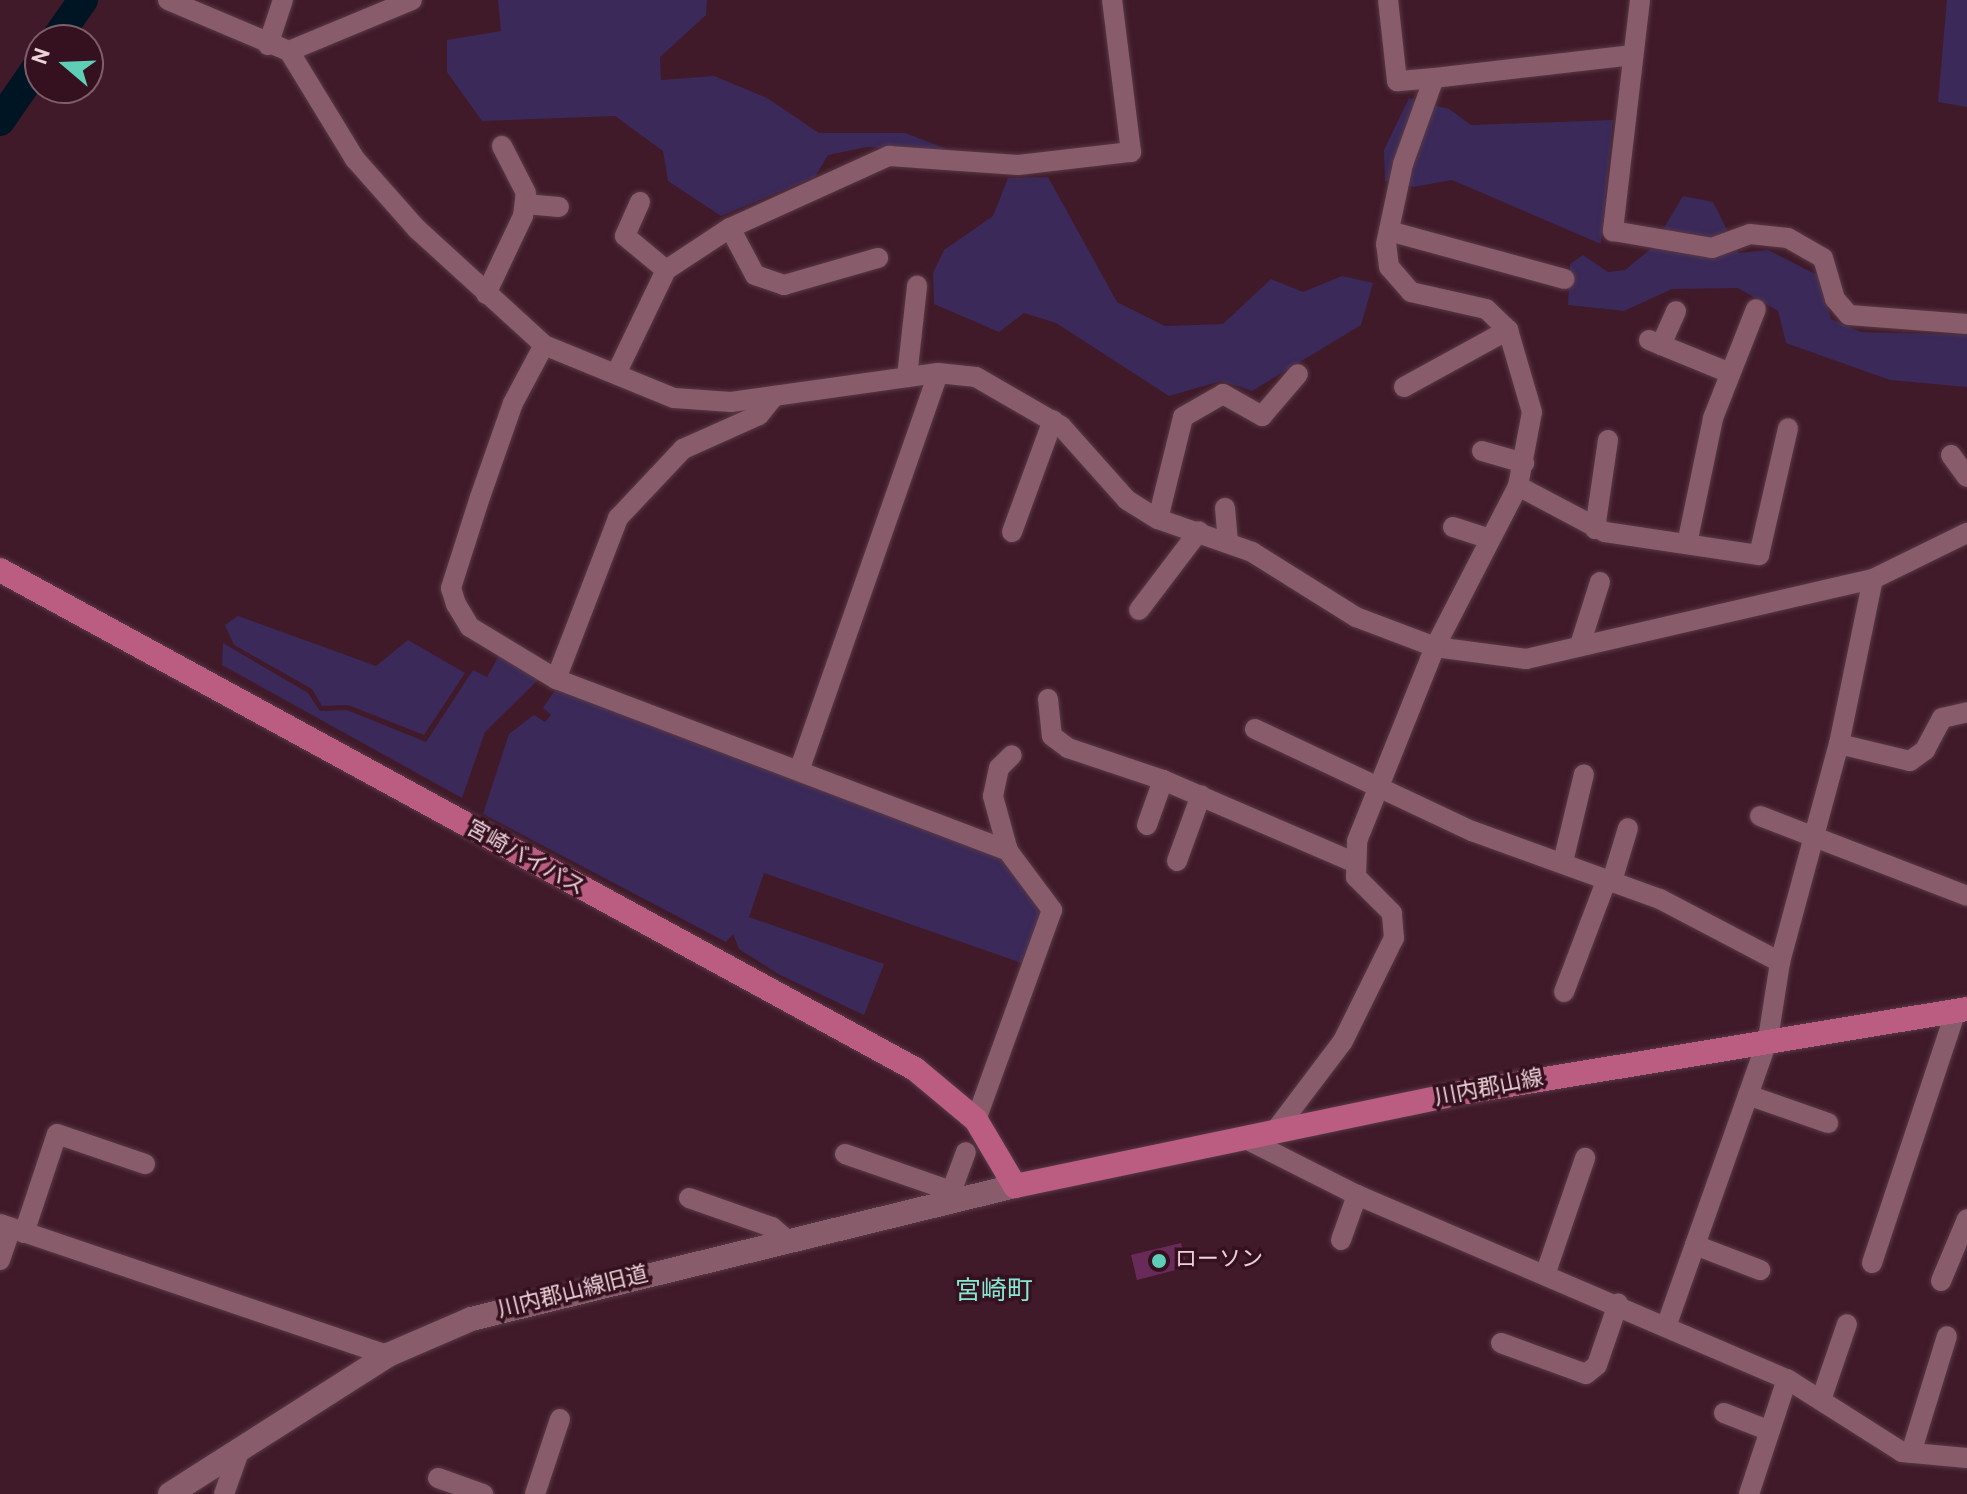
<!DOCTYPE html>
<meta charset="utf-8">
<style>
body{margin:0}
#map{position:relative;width:1967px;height:1494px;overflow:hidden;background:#401a29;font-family:Overpass,"Noto Sans JP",sans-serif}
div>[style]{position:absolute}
.green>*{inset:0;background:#3a2959}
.river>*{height:30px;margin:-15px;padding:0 15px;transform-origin:15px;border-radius:15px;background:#001523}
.building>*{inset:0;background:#682b59}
.roads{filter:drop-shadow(0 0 2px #583945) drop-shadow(0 0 2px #583945)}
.street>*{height:20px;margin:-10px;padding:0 10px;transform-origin:10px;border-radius:10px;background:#895c6b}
.secondary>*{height:24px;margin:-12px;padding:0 12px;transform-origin:12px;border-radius:12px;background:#895c6b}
.primary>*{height:24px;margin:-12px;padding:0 12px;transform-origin:12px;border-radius:12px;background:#bb5d81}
.dots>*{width:22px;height:22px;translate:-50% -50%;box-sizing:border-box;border:4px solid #35111f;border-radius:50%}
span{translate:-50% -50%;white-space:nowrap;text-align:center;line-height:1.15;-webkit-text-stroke:7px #35111f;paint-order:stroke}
.street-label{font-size:22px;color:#ebd1d9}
.poi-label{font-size:22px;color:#ebd1d9}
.left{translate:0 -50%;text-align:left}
.quarter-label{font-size:26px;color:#84e8d2}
.north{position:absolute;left:24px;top:24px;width:80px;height:80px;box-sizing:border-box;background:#35111f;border:2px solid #7e5e69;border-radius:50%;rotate:289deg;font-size:22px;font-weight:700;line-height:32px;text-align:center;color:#ebd1d9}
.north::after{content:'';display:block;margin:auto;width:28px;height:36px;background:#5eceb7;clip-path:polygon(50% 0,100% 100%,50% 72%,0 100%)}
</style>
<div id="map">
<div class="green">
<i style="clip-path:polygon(498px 0,707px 0,706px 15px,660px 57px,661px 80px,714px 76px,767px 98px,819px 133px,905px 133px,957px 153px,867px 147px,828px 155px,815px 177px,721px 216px,668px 181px,663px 151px,615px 116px,482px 121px,447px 72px,447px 40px,501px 31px)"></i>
<i style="clip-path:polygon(1947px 0,1967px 0,1967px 107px,1938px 102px)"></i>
<i style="clip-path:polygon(1409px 98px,1449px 109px,1471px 125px,1613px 120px,1601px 244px,1452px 180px,1413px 187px,1385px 181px,1384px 150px)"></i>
<i style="clip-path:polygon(1048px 177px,1117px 302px,1165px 326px,1223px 324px,1271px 279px,1303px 292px,1342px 276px,1373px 283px,1361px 325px,1252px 391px,1221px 381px,1169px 396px,1056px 323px,1024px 313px,999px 332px,934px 304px,933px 273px,944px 250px,993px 216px,1008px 178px)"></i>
<i style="clip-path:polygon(1683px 196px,1713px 202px,1739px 253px,1768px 250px,1819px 276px,1831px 319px,1861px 332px,1967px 335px,1967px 387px,1890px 380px,1786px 343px,1778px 311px,1738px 288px,1672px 289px,1624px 311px,1568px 305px,1570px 264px,1583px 255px,1608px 272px,1625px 270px,1652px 248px)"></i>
<i style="clip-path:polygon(238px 616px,376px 666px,408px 640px,465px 673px,424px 735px,348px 705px,322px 706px,312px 689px,234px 645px,225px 625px)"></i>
<i style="clip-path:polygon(223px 643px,308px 693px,320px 711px,347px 710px,426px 742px,473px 670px,487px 677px,501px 652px,540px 678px,485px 732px,462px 798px,222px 665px)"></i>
<i style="clip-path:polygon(557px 687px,993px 850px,1044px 910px,1027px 965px,764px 873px,749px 917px,884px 964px,864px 1015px,778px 974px,739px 949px,733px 934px,726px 942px,483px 814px,509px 734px,534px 715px,545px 722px,551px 715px,543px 708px)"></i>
</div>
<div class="river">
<i style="left:55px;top:40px;width:49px;rotate:-55deg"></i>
<i style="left:0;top:121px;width:70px;rotate:-55.4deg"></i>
</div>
<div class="building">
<i style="clip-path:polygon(1181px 1243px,1187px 1267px,1137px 1280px,1131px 1255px)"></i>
</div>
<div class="roads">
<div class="street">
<i style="left:168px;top:0;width:131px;rotate:22.9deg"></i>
<i style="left:289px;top:51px;width:133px;rotate:-22.5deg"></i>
<i style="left:1640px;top:0;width:233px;rotate:96.7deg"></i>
<i style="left:1613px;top:231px;width:100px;rotate:9.7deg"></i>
<i style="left:1712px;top:248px;width:40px;rotate:-20.2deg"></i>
<i style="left:1750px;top:234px;width:38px;rotate:6deg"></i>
<i style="left:1788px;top:238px;width:40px;rotate:29.7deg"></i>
<i style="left:1823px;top:258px;width:43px;rotate:73.7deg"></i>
<i style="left:1835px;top:299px;width:21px;rotate:49deg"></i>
<i style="left:1849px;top:315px;width:118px;rotate:4.4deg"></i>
<i style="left:268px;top:45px;width:47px;rotate:-71.6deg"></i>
<i style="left:289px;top:51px;width:127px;rotate:58.6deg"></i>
<i style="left:355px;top:159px;width:94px;rotate:48.5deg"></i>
<i style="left:417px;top:229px;width:172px;rotate:42.4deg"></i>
<i style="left:544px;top:345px;width:140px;rotate:22.2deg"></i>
<i style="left:674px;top:398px;width:57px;rotate:4deg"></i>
<i style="left:731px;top:402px;width:209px;rotate:-8deg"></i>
<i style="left:938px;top:373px;width:38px;rotate:6deg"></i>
<i style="left:976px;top:377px;width:98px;rotate:30deg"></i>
<i style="left:1061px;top:426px;width:99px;rotate:48.3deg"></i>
<i style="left:1127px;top:500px;width:36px;rotate:32deg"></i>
<i style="left:1158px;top:519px;width:100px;rotate:19.3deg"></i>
<i style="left:1252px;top:552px;width:123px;rotate:32deg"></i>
<i style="left:1356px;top:617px;width:85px;rotate:20.8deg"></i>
<i style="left:1435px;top:647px;width:92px;rotate:7.5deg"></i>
<i style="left:1526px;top:659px;width:356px;rotate:-13deg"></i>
<i style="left:1873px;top:579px;width:105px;rotate:-26.1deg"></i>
<i style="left:1434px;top:78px;width:199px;rotate:-6.6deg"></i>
<i style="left:640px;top:202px;width:37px;rotate:114deg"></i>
<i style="left:625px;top:236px;width:53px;rotate:39.7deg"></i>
<i style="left:525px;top:204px;width:34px;rotate:5deg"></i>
<i style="left:730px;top:228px;width:53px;rotate:62deg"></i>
<i style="left:755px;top:275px;width:31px;rotate:19deg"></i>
<i style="left:784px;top:285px;width:98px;rotate:-16deg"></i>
<i style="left:1389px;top:231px;width:182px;rotate:15.3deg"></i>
<i style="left:486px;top:294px;width:86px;rotate:-64.6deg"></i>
<i style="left:523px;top:216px;width:23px;rotate:-83deg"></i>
<i style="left:526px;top:193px;width:53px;rotate:-117.1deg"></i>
<i style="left:1649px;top:340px;width:87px;rotate:22.2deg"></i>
<i style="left:544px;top:345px;width:66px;rotate:118.1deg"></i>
<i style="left:513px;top:403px;width:100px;rotate:109.3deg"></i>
<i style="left:480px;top:497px;width:96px;rotate:107.7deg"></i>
<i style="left:451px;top:588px;width:17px;rotate:73deg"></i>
<i style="left:456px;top:604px;width:27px;rotate:59deg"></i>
<i style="left:470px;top:627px;width:100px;rotate:31.2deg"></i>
<i style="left:556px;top:679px;width:484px;rotate:20.8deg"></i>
<i style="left:1008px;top:851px;width:74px;rotate:53.3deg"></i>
<i style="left:1052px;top:910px;width:223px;rotate:109.9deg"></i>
<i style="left:1661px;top:345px;width:37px;rotate:-66deg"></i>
<i style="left:616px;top:374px;width:115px;rotate:-64.3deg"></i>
<i style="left:666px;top:270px;width:77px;rotate:-33.3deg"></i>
<i style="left:730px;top:228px;width:175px;rotate:-24.4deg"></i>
<i style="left:889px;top:156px;width:129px;rotate:4deg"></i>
<i style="left:1018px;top:165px;width:114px;rotate:-6.6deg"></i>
<i style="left:1131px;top:152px;width:153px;rotate:-97.1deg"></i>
<i style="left:907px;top:377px;width:92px;rotate:-83.7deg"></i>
<i style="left:1404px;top:387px;width:119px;rotate:-28.7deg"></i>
<i style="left:1482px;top:451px;width:44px;rotate:15.9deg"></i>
<i style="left:1951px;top:455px;width:27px;rotate:54deg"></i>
<i style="left:1518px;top:486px;width:98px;rotate:27.9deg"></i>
<i style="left:1605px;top:532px;width:156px;rotate:8.5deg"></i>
<i style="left:1759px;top:555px;width:130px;rotate:-77.1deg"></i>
<i style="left:1225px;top:508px;width:34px;rotate:85deg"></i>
<i style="left:1158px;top:519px;width:105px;rotate:-76.2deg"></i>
<i style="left:1183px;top:417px;width:46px;rotate:-29.9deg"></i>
<i style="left:1223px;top:394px;width:45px;rotate:29.4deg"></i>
<i style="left:1262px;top:416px;width:55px;rotate:-49.4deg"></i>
<i style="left:1453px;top:527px;width:39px;rotate:18deg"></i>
<i style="left:1595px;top:529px;width:90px;rotate:-81.7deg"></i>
<i style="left:1012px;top:532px;width:119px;rotate:-69.9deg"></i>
<i style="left:1687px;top:544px;width:129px;rotate:-78.3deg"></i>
<i style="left:1713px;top:418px;width:117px;rotate:-68.5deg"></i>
<i style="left:1139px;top:610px;width:99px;rotate:-52.8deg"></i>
<i style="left:1580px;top:645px;width:66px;rotate:-72.4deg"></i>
<i style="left:556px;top:679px;width:173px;rotate:-68.9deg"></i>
<i style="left:618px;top:518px;width:95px;rotate:-46.7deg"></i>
<i style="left:683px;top:449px;width:83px;rotate:-24.1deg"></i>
<i style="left:759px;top:415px;width:22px;rotate:-51deg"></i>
<i style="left:1048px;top:699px;width:37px;rotate:84deg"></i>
<i style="left:1052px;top:736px;width:20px;rotate:37deg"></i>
<i style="left:1068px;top:748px;width:100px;rotate:18.6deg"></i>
<i style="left:1255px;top:729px;width:240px;rotate:25.2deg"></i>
<i style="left:1472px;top:831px;width:200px;rotate:19.9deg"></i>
<i style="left:1660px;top:899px;width:136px;rotate:27.7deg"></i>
<i style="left:1839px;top:744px;width:73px;rotate:13.5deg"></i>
<i style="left:1910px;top:761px;width:19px;rotate:-36deg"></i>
<i style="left:1925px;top:750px;width:36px;rotate:-62deg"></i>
<i style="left:1942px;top:718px;width:26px;rotate:-13deg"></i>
<i style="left:800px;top:768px;width:418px;rotate:-70.7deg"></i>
<i style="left:1760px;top:816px;width:222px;rotate:21.1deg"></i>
<i style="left:1147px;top:825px;width:48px;rotate:-70.4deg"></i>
<i style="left:1163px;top:780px;width:205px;rotate:23.3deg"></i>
<i style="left:1008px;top:851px;width:57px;rotate:-105.3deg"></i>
<i style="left:993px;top:796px;width:29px;rotate:-78deg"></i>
<i style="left:999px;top:768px;width:18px;rotate:-45deg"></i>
<i style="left:1177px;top:861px;width:70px;rotate:-70deg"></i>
<i style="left:1563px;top:862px;width:90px;rotate:-76.6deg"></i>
<i style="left:1612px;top:881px;width:55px;rotate:-73.2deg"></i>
<i style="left:1564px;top:992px;width:121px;rotate:-69.2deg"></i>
<i style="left:1748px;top:1095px;width:85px;rotate:19.3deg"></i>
<i style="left:1275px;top:1131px;width:113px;rotate:-52.9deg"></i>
<i style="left:1343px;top:1041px;width:115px;rotate:-63.7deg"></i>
<i style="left:1394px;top:938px;width:25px;rotate:-95deg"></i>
<i style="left:1392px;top:913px;width:51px;rotate:-135deg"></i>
<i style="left:1356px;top:877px;width:36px;rotate:-88deg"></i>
<i style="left:1357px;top:841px;width:209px;rotate:-68.1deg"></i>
<i style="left:1435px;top:647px;width:181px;rotate:-62.7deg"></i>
<i style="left:1518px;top:486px;width:75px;rotate:-79.3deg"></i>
<i style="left:1532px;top:412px;width:85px;rotate:-106.3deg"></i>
<i style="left:1508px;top:330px;width:30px;rotate:-136deg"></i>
<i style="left:1486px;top:309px;width:77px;rotate:-167.2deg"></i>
<i style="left:1411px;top:292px;width:33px;rotate:-131deg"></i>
<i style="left:1389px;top:267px;width:23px;rotate:-97deg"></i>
<i style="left:1386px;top:244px;width:82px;rotate:-78deg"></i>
<i style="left:1403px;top:164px;width:91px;rotate:-70.2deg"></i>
<i style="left:1434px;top:78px;width:37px;rotate:175deg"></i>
<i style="left:1397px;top:81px;width:81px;rotate:-96.3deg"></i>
<i style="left:1242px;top:1137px;width:129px;rotate:26.8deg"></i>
<i style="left:1357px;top:1195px;width:468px;rotate:23.2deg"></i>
<i style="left:1787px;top:1379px;width:136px;rotate:32.4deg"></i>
<i style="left:1902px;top:1452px;width:65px;rotate:5.3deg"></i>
<i style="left:845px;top:1154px;width:112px;rotate:19.2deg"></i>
<i style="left:689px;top:1198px;width:88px;rotate:19.3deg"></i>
<i style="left:772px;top:1227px;width:20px;rotate:41deg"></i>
<i style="left:947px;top:1203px;width:54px;rotate:-69.6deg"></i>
<i style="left:0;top:1224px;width:410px;rotate:18.7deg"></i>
<i style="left:24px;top:1233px;width:104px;rotate:-71.6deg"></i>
<i style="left:57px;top:1134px;width:93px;rotate:18.8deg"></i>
<i style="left:1341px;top:1240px;width:48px;rotate:-70.4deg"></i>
<i style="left:1695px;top:1245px;width:70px;rotate:21deg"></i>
<i style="left:0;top:1260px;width:34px;rotate:-71deg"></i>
<i style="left:1872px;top:1263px;width:266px;rotate:-71.6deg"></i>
<i style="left:1545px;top:1275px;width:124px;rotate:-71.1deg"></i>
<i style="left:1941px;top:1281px;width:67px;rotate:-67.2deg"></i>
<i style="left:1667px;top:1324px;width:302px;rotate:-70.5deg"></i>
<i style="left:1768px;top:1039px;width:78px;rotate:-81.1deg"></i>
<i style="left:1780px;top:962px;width:226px;rotate:-74.9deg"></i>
<i style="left:1839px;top:744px;width:168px;rotate:-78.4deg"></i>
<i style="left:1501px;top:1343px;width:90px;rotate:20deg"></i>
<i style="left:1586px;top:1374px;width:14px;rotate:-39deg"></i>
<i style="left:1597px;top:1365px;width:65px;rotate:-71deg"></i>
<i style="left:1821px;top:1400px;width:80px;rotate:-71.1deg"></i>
<i style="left:1724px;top:1413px;width:49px;rotate:21.4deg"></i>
<i style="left:1911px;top:1453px;width:122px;rotate:-72.9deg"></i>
<i style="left:438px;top:1478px;width:48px;rotate:19.6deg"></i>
<i style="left:224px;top:1494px;width:48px;rotate:-70.4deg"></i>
<i style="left:535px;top:1494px;width:79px;rotate:-71.6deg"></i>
<i style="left:1749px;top:1494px;width:121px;rotate:-71.7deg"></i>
</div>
<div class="secondary">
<i style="left:170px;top:1494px;width:259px;rotate:-32.5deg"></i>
<i style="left:388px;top:1355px;width:90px;rotate:-23.4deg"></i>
<i style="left:471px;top:1319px;width:560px;rotate:-13.74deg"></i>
</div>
<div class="primary">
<i style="left:0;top:570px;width:1042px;rotate:28.61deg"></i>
<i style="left:915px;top:1069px;width:80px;rotate:39.9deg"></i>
<i style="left:976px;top:1120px;width:77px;rotate:59.4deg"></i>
<i style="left:1015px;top:1186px;width:456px;rotate:-11.8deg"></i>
<i style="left:1461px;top:1093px;width:513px;rotate:-9.43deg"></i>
</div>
</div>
<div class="dots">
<i style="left:1159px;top:1261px;background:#5eceb7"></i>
</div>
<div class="street-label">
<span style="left:525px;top:859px;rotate:29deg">宮崎バイパス</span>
<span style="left:1489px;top:1089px;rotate:-11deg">川内郡山線</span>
<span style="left:573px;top:1293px;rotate:-14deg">川内郡山線旧道</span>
</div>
<div class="poi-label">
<span class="left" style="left:1175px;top:1261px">ローソン</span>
</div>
<div class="quarter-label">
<span style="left:994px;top:1293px">宮崎町</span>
</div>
<div class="north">N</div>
</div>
